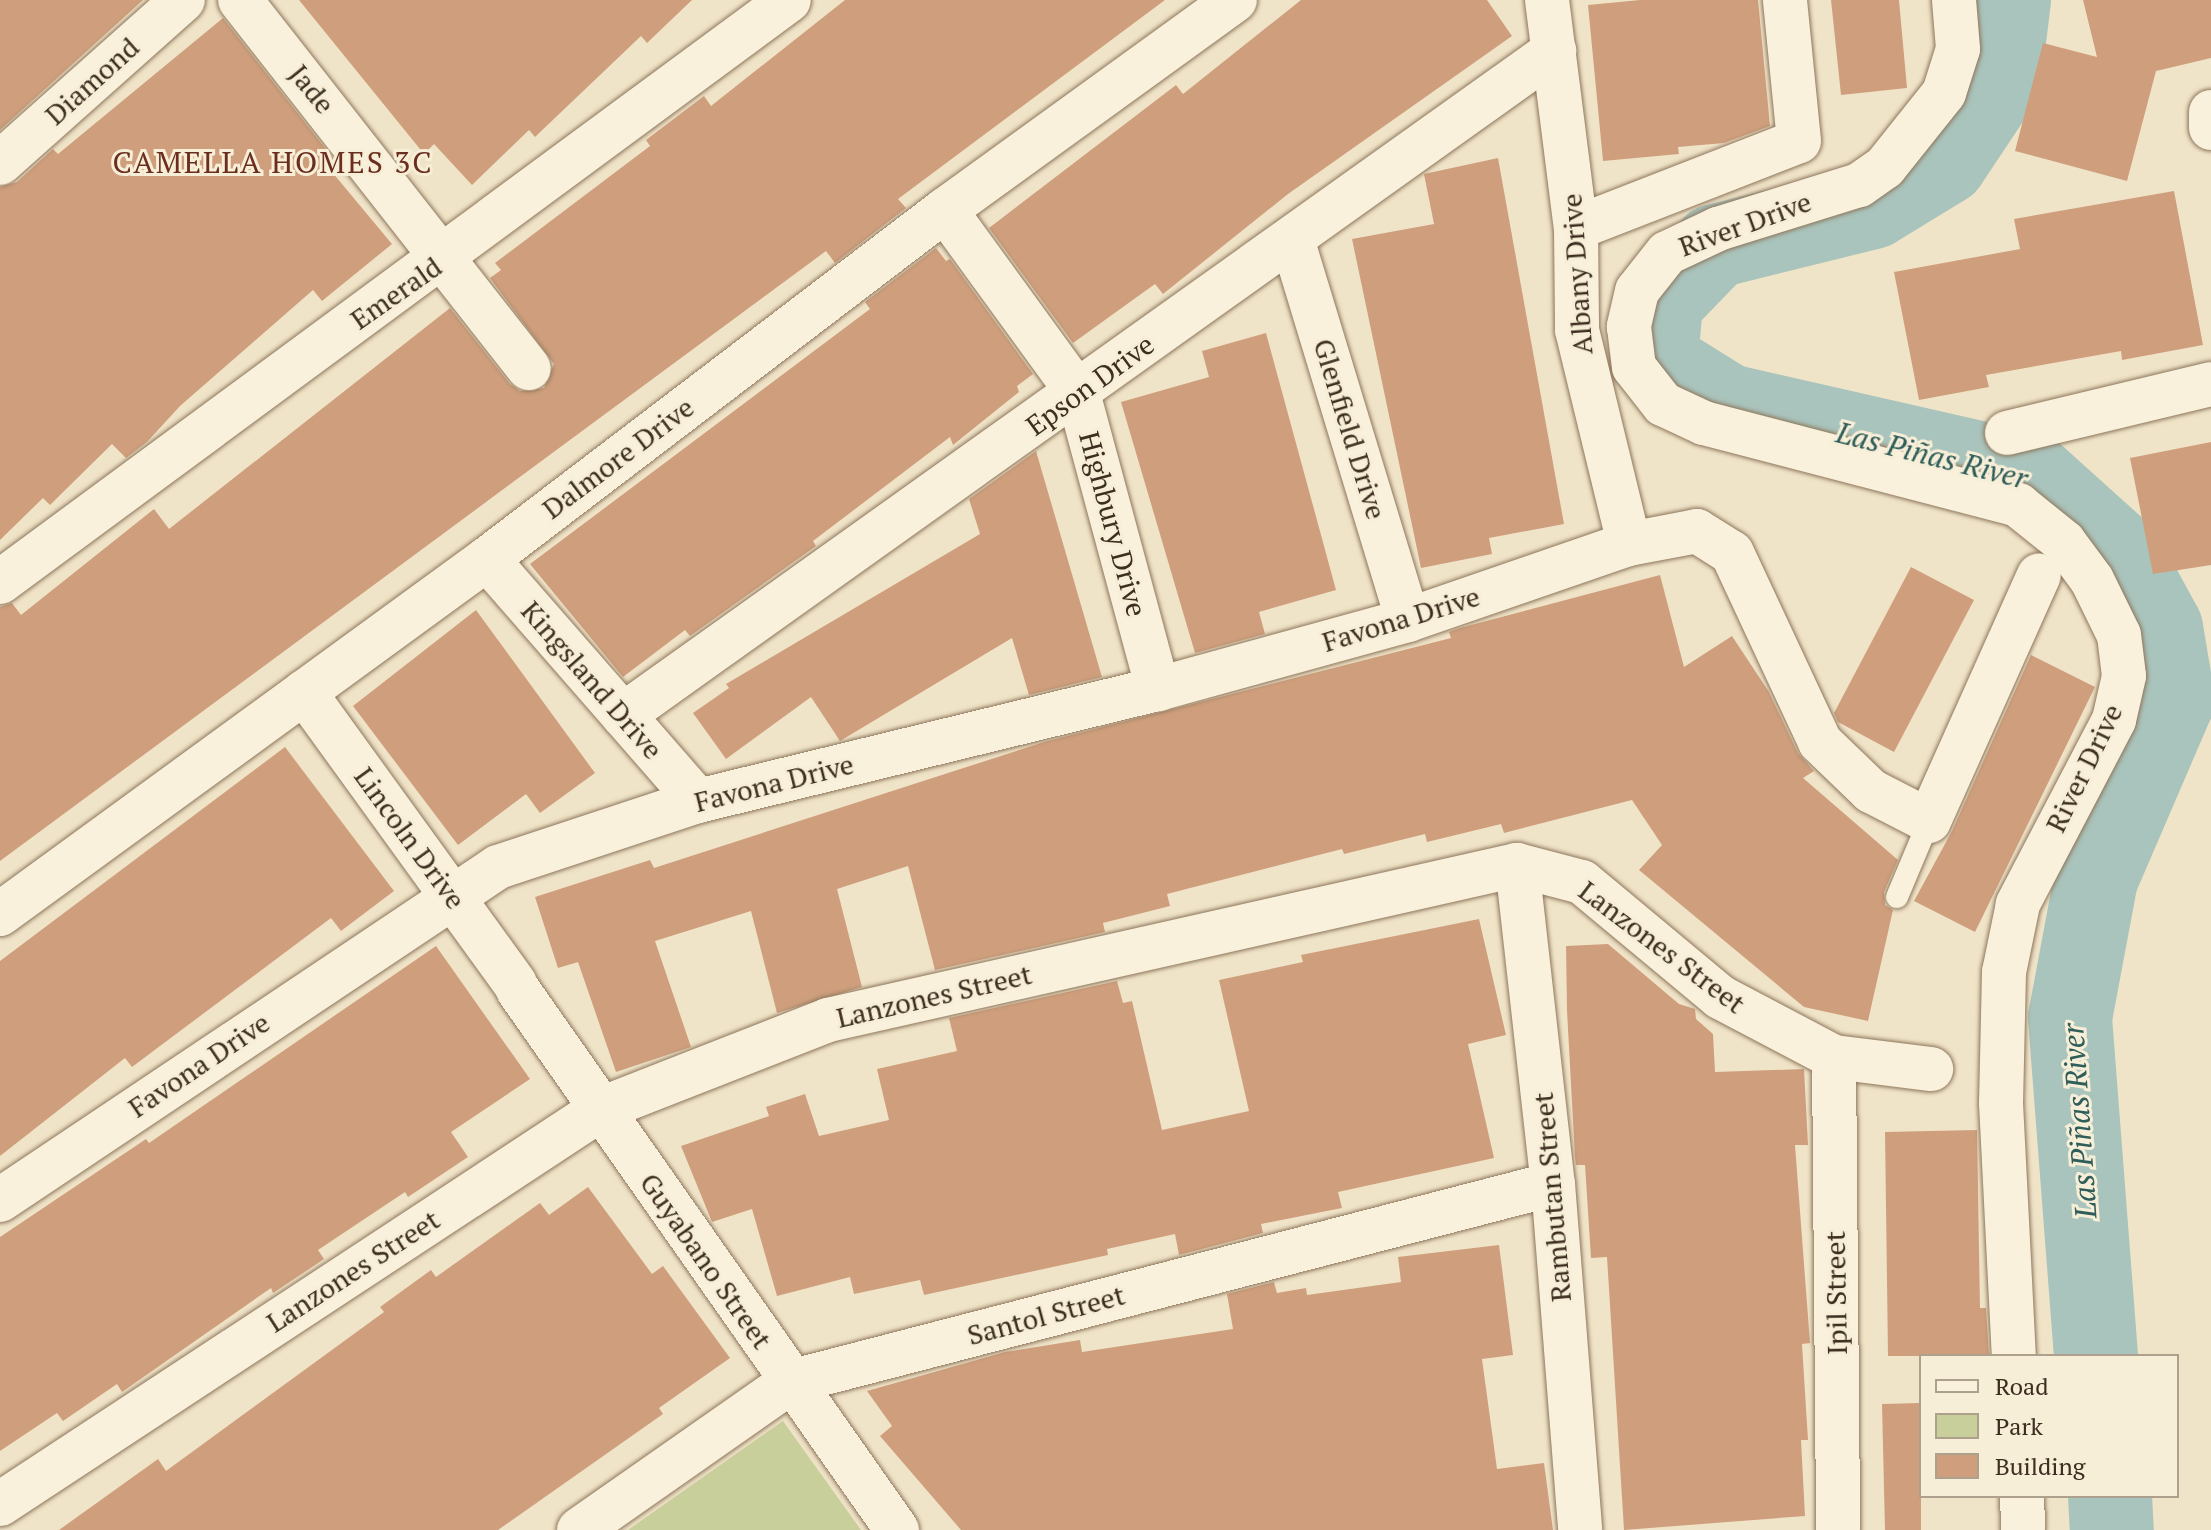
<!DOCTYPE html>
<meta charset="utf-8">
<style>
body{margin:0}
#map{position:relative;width:2211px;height:1530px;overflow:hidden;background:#f0e4c8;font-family:"PT Serif",serif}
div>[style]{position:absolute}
.green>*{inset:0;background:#c9cf9b}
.river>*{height:84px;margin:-42px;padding:0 42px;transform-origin:42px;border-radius:42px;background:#a9c4bc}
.building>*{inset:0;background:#cf9f7d}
.roads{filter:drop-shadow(0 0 2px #8d765c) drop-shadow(0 0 2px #8d765c)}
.service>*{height:22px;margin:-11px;padding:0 11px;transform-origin:11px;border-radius:11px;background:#faf1dc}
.minor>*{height:44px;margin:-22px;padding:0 22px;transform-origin:22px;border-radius:22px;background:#faf1dc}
span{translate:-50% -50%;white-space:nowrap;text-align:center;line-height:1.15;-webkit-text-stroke:6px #f7eed8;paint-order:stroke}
.street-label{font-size:28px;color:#3d2e20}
.neighbourhood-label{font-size:30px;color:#6b2e1e;letter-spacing:2px}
.water-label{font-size:30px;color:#2f5d5a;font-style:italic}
.legend{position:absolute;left:1919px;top:1354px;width:260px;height:144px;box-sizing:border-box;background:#f7eed8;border:2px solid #ada18e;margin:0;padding:10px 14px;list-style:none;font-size:24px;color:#3d2e20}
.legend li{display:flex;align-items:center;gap:16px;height:40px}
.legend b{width:40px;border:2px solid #ada18e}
</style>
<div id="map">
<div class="green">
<i style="clip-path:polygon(783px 1421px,861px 1530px,628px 1530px)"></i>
</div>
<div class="river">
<i style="left:2009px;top:0;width:83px;rotate:97deg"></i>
<i style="left:1999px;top:82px;width:97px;rotate:123.7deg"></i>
<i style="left:1945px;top:163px;width:84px;rotate:148.6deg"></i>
<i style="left:1873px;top:207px;width:163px;rotate:166.1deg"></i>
<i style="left:1715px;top:246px;width:78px;rotate:134deg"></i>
<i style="left:1661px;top:302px;width:59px;rotate:94.8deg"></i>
<i style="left:1656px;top:361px;width:85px;rotate:32deg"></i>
<i style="left:1728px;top:406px;width:312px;rotate:12.8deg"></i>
<i style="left:2032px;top:475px;width:120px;rotate:42deg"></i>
<i style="left:2121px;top:555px;width:83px;rotate:61.3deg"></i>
<i style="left:2161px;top:628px;width:73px;rotate:80.5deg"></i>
<i style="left:2173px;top:700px;width:195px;rotate:113.3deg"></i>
<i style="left:2096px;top:879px;width:141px;rotate:100.6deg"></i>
<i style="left:2070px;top:1018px;width:339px;rotate:85.6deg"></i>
<i style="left:2110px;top:1496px;width:34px;rotate:87deg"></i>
</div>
<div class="building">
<i style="clip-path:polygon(0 0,143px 0,0 130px)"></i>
<i style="clip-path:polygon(299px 0,692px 0,647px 43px,641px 36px,535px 137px,529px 130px,472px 185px,434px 144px,424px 154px)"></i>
<i style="clip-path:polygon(845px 0,1165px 0,898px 199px,906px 208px,835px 263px,826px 251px,0 861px,0 607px,12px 603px,21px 615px,154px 509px,169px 529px,450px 308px,510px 384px,520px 391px,544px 388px,554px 364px,490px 278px,501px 270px,495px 263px,650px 146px,646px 140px,704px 96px,711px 106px)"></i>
<i style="clip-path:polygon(1301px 0,1487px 0,1512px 36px,1288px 194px,1163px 294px,1155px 284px,1073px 343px,989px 228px,1176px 85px,1183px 94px)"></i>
<i style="clip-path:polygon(1640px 0,1758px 0,1770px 126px,1724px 143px,1678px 147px,1679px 154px,1603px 161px,1588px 5px)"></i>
<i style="clip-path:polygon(1831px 0,1899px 0,1907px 88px,1841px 95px)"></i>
<i style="clip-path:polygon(2083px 0,2211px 0,2211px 58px,2156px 71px,2127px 181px,2015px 151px,2043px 43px,2097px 57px)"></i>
<i style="clip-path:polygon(223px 18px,339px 166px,332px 172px,392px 244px,322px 301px,313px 290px,180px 406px,147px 442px,126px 458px,112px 444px,50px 505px,43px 498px,0 540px,0 187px,17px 182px,53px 149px,58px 154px)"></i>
<i style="clip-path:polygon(1498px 158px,1564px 524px,1489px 538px,1492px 554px,1421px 568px,1352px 239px,1434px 224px,1424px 174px)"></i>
<i style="clip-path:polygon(2174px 191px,2203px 345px,2122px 360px,2121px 351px,1986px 375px,1989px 387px,1919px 400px,1894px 272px,2020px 249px,2014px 219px)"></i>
<i style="clip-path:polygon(936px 248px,946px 261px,950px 259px,1033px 374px,1017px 386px,1019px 392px,953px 445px,950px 437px,813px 541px,816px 546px,690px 636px,685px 630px,623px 677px,530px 564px,870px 309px,865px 302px)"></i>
<i style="clip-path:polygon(1266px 333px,1336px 590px,1259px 612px,1265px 634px,1195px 653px,1121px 402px,1209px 377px,1202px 351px)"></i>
<i style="clip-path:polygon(2211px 442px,2211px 565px,2153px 574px,2130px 458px)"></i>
<i style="clip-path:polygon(1036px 451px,1102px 677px,1029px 695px,1012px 638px,840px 741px,811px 697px,726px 759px,693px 713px,729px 688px,726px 684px,980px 534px,969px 499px)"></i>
<i style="clip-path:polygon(1911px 567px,1974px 600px,1894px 752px,1838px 722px,1834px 713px)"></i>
<i style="clip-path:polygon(1660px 575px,1684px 667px,1732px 636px,1769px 692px,1798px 753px,1814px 771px,1803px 778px,1898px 860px,1884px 892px,1885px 905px,1893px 910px,1868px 1021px,1804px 1007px,1639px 870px,1662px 845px,1632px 800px,1504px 833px,1501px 824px,1427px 842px,1425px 834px,1344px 854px,1342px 849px,1167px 894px,1170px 906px,1103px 923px,1105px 932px,935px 970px,908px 866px,837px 889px,862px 987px,777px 1013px,751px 911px,655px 941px,691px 1047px,616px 1072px,578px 962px,558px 968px,535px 897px,650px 860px,654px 868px,1044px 742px,1451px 638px,1449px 632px,1460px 628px)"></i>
<i style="clip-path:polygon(476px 610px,595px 773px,540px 813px,526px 794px,458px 845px,353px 706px)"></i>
<i style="clip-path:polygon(2031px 655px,2095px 687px,1975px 932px,1914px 901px,1952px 831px)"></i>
<i style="clip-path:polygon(285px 747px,394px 891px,341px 931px,331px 918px,132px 1067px,125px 1058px,0 1156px,0 961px)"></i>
<i style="clip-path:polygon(1479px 919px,1506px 1035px,1468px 1044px,1494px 1158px,1338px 1192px,1342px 1208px,1261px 1224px,1263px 1233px,1179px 1255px,1175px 1234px,1107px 1249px,1108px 1255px,924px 1295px,920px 1280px,854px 1294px,850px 1277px,777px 1296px,752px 1209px,712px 1222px,681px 1146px,769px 1116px,766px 1107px,805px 1094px,819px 1136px,889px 1120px,877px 1069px,957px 1051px,949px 1018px,1117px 981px,1123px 1003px,1132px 1001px,1162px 1130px,1249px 1111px,1219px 980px,1303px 962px,1301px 955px)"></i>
<i style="clip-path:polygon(1608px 944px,1679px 1004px,1695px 1009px,1696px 1019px,1713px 1034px,1715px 1072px,1804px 1069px,1808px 1145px,1795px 1145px,1810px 1343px,1802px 1344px,1808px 1440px,1801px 1440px,1805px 1516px,1624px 1530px,1607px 1257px,1591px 1258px,1585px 1165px,1576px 1165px,1575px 1157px,1567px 1011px,1566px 946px)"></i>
<i style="clip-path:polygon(436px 946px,530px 1079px,451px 1132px,468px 1157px,408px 1197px,405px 1192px,318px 1250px,324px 1259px,273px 1293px,271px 1288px,122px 1392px,117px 1384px,63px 1421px,57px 1413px,0 1451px,0 1237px,146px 1139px,149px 1143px)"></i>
<i style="clip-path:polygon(1977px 1130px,1980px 1308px,1986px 1308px,1989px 1356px,1888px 1356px,1885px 1132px)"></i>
<i style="clip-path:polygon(588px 1187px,652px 1274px,663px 1266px,730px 1358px,659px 1408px,663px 1414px,498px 1530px,59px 1530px,158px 1459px,166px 1471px,384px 1312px,380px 1307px,431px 1270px,436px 1277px,540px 1203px,549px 1215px)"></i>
<i style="clip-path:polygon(1499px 1245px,1513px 1355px,1482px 1359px,1497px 1469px,1544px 1463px,1553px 1530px,961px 1530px,880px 1436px,892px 1426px,867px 1391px,1005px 1352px,1080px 1340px,1082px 1352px,1233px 1329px,1227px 1294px,1274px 1282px,1277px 1293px,1306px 1288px,1307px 1295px,1401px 1282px,1398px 1257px)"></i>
<i style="clip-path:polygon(1921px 1403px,1921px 1530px,1885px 1530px,1882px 1404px)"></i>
</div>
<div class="roads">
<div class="service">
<i style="left:1897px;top:897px;width:82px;rotate:-67.2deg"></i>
</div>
<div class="minor">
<i style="left:240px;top:0;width:468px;rotate:51.9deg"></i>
<i style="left:1547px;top:0;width:230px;rotate:82.8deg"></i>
<i style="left:1576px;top:228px;width:102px;rotate:89.4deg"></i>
<i style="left:1577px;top:330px;width:220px;rotate:76.3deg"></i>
<i style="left:1954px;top:0;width:49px;rotate:85.3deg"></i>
<i style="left:1958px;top:49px;width:46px;rotate:107.7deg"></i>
<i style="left:1944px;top:93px;width:95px;rotate:128.6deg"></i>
<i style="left:1885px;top:167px;width:32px;rotate:145deg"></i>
<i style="left:1859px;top:185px;width:148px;rotate:162.7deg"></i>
<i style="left:1718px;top:229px;width:56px;rotate:154.8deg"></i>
<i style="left:1667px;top:253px;width:48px;rotate:128.3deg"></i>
<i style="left:1637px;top:291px;width:37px;rotate:103deg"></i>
<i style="left:1629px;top:327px;width:40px;rotate:82.9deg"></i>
<i style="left:1634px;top:367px;width:47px;rotate:51.9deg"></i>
<i style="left:1663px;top:404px;width:45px;rotate:24.9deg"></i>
<i style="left:1704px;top:423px;width:325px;rotate:14.6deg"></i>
<i style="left:2018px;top:505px;width:59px;rotate:38.8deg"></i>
<i style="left:2064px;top:542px;width:47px;rotate:53.6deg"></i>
<i style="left:2092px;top:580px;width:61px;rotate:63.9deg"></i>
<i style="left:2119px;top:635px;width:41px;rotate:83deg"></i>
<i style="left:2124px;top:676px;width:45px;rotate:102.8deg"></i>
<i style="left:2114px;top:720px;width:208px;rotate:117.6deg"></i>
<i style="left:2018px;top:904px;width:69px;rotate:101.6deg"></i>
<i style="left:2004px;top:972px;width:131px;rotate:91.3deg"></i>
<i style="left:2001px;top:1103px;width:253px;rotate:87.1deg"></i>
<i style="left:2211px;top:112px;width:16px;rotate:90deg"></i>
<i style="left:0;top:163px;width:245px;rotate:-41.7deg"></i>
<i style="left:945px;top:210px;width:226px;rotate:54deg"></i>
<i style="left:1078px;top:393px;width:307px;rotate:74.9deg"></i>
<i style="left:1576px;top:228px;width:239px;rotate:-21.3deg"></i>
<i style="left:1799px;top:141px;width:142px;rotate:-95.7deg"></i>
<i style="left:1292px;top:239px;width:398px;rotate:73.1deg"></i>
<i style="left:2007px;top:433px;width:210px;rotate:-13.5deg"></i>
<i style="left:487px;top:559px;width:321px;rotate:48.9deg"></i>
<i style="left:0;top:582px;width:980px;rotate:-36.41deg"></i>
<i style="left:304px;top:692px;width:360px;rotate:54.1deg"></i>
<i style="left:623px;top:715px;width:1144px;rotate:-35.5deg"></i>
<i style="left:1517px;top:865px;width:321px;rotate:83.6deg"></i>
<i style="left:1553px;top:1184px;width:347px;rotate:85.5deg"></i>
<i style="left:0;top:914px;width:603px;rotate:-36.09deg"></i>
<i style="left:487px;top:559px;width:576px;rotate:-37.31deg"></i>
<i style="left:945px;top:210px;width:358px;rotate:-35.9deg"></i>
<i style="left:518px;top:990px;width:660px;rotate:54.94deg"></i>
<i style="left:1834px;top:1057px;width:473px;rotate:89.5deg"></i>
<i style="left:0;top:1200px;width:599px;rotate:-33.77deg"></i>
<i style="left:498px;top:867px;width:211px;rotate:-18.3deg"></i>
<i style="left:698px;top:801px;width:473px;rotate:-13.7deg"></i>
<i style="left:1158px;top:689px;width:259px;rotate:-15.4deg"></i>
<i style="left:1408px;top:620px;width:234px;rotate:-19deg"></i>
<i style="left:1629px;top:544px;width:69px;rotate:-10.8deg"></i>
<i style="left:1697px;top:531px;width:41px;rotate:32.2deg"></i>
<i style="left:1732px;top:553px;width:208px;rotate:65deg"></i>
<i style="left:1820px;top:742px;width:71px;rotate:43.9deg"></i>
<i style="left:1871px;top:791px;width:65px;rotate:27.3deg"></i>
<i style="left:1929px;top:821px;width:269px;rotate:-65.9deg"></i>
<i style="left:2022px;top:1496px;width:34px;rotate:88deg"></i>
<i style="left:0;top:1504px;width:719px;rotate:-33.31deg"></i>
<i style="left:601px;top:1109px;width:244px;rotate:-21.4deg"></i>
<i style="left:828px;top:1020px;width:706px;rotate:-12.68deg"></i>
<i style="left:1517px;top:865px;width:67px;rotate:14.7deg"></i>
<i style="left:1582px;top:882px;width:180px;rotate:39.8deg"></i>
<i style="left:1720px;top:997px;width:129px;rotate:27.8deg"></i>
<i style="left:1834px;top:1057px;width:98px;rotate:7.1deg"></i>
<i style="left:579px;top:1530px;width:258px;rotate:-35deg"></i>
<i style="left:790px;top:1382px;width:788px;rotate:-14.55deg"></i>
</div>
</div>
<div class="street-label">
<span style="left:92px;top:81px;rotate:-42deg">Diamond</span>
<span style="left:312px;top:89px;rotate:51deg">Jade</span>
<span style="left:1745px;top:224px;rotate:-20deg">River Drive</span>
<span style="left:1577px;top:274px;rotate:-94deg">Albany Drive</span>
<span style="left:396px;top:293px;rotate:-35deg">Emerald</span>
<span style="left:1090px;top:385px;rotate:-36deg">Epson Drive</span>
<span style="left:1350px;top:429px;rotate:73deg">Glenfield Drive</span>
<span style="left:618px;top:458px;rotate:-37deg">Dalmore Drive</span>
<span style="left:1113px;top:524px;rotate:75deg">Highbury Drive</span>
<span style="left:1401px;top:619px;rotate:-17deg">Favona Drive</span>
<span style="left:592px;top:680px;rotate:49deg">Kingsland Drive</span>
<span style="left:2084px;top:768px;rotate:-64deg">River Drive</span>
<span style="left:774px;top:783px;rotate:-14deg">Favona Drive</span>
<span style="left:410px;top:838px;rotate:54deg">Lincoln Drive</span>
<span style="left:1662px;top:947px;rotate:37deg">Lanzones Street</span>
<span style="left:934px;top:996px;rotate:-13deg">Lanzones Street</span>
<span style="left:199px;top:1065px;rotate:-34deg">Favona Drive</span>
<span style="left:1552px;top:1197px;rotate:-95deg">Rambutan Street</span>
<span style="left:706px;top:1261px;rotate:55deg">Guyabano Street</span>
<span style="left:353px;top:1271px;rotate:-33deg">Lanzones Street</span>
<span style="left:1836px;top:1293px;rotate:-91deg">Ipil Street</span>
<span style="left:1046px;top:1315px;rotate:-15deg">Santol Street</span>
</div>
<div class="neighbourhood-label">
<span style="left:273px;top:162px">CAMELLA HOMES 3C</span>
</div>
<div class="water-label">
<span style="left:1932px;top:455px;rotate:14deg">Las Piñas River</span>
<span style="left:2079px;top:1121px;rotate:-94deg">Las Piñas River</span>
</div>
<ul class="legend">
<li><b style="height:10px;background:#faf1dc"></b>Road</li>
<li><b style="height:22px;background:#c9cf9b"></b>Park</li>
<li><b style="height:22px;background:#cf9f7d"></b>Building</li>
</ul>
</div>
